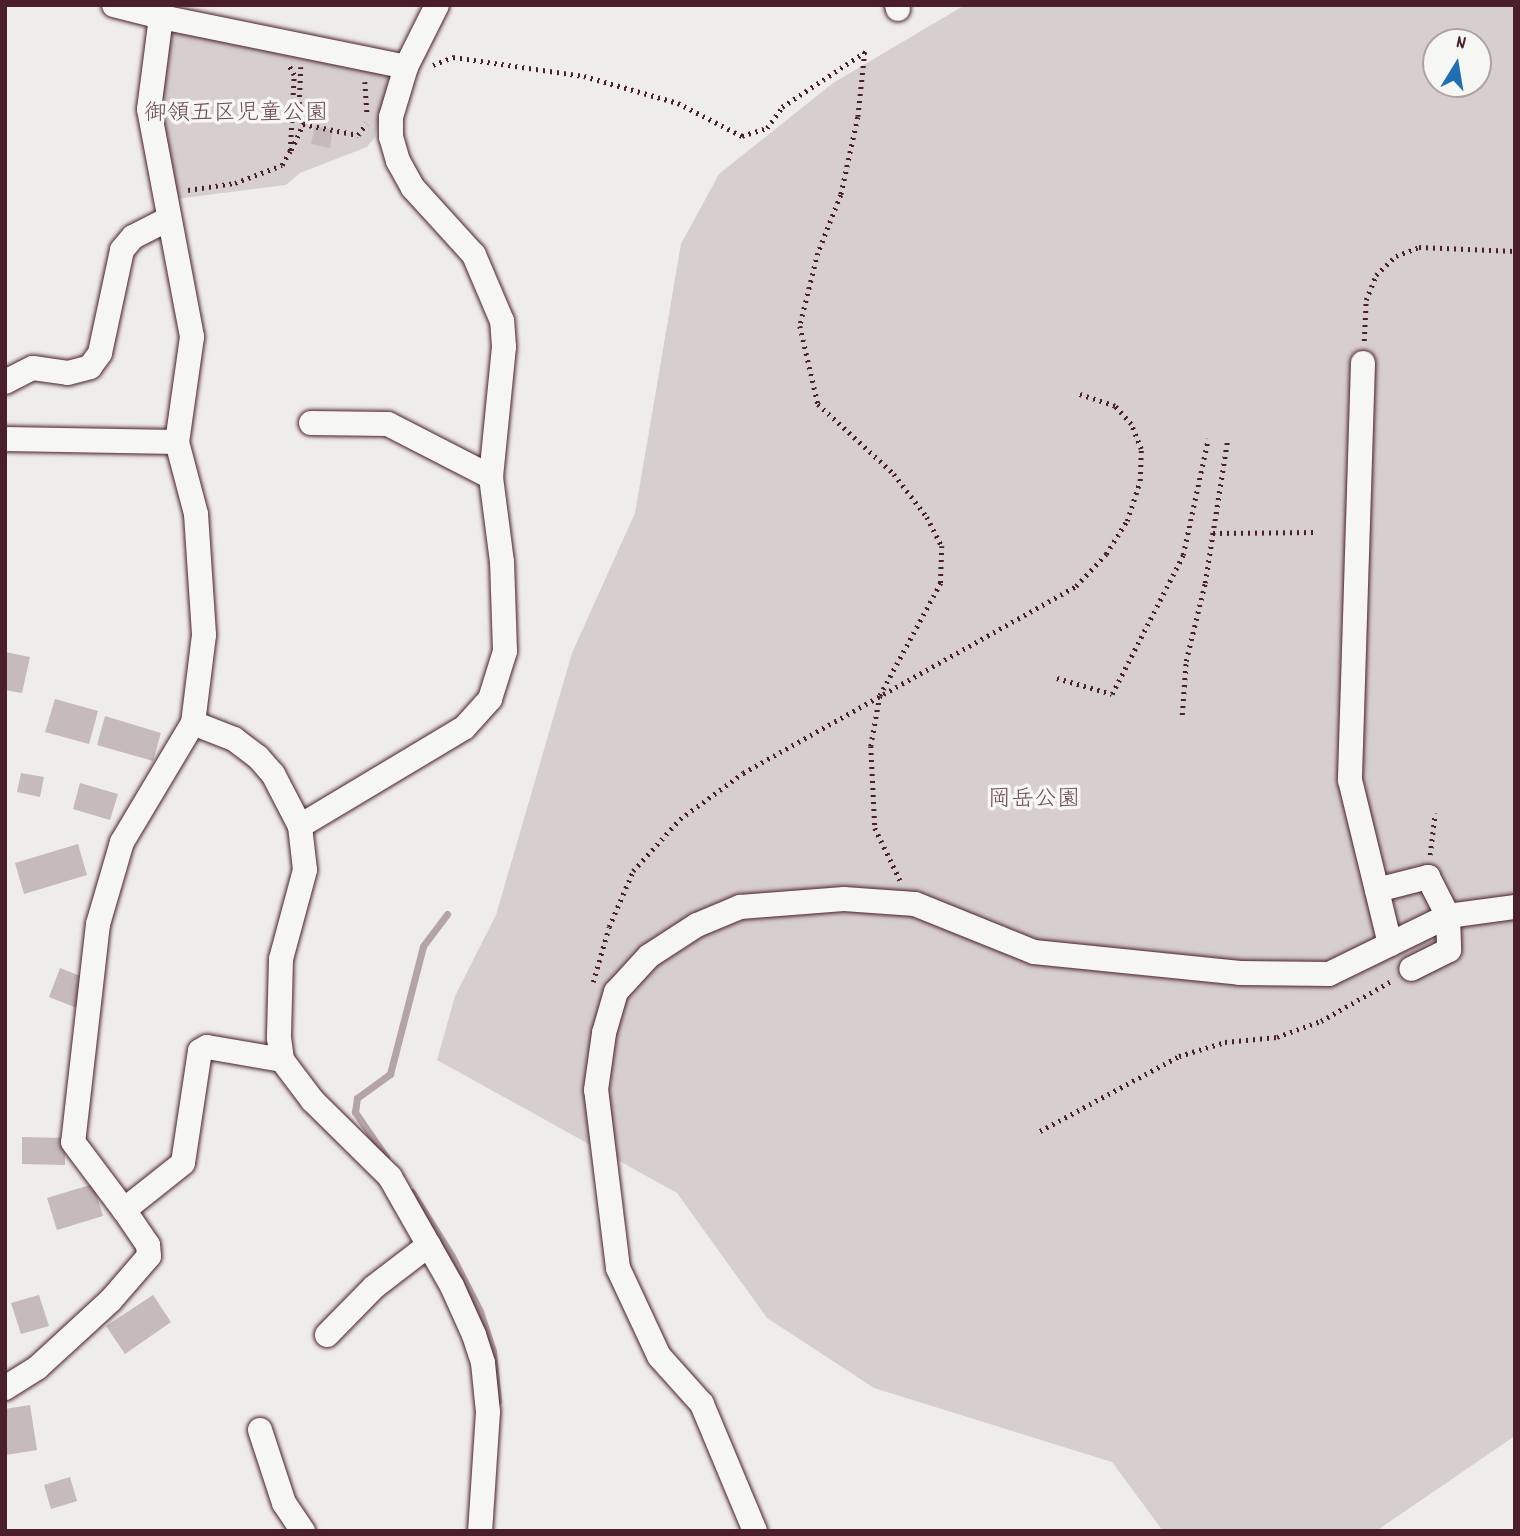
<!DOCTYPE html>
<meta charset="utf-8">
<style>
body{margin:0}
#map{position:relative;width:1520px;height:1536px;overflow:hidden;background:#efedea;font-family:Dekko,"Klee One",sans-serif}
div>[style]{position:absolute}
.green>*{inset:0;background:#d7cfce}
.stream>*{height:7px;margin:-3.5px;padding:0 3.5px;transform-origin:3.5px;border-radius:3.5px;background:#b4a4a5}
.building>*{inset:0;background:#c6babb}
.path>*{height:4.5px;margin-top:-2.25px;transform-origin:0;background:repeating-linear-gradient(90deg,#4a1f2b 0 2px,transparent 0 7px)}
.roads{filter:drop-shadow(0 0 2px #4a1f2b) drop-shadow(0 0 2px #4a1f2b)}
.street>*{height:24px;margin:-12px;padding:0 12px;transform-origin:12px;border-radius:12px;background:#f6f6f2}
span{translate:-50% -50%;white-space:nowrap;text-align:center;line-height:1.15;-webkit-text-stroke:7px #f6f6f2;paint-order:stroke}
.park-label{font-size:23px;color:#6d4b54}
.frame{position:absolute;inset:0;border:7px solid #4a1f2b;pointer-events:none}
.north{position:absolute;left:1422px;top:28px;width:70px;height:70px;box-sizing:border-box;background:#f6f6f2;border:2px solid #b1a0a2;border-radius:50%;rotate:11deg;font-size:19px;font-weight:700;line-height:28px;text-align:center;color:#4a1f2b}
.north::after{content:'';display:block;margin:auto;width:24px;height:32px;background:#1f6fb2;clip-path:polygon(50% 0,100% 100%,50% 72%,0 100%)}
</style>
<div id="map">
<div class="green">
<i style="clip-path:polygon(evenodd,965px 5px,1515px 5px,1515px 1436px,1376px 1531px,1163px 1531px,1112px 1462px,874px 1388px,767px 1318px,677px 1193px,437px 1060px,455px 996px,496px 915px,572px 653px,635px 513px,681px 244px,719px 174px,833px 83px,965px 5px,1436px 42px,1478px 42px,1478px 84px,1436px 84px,1436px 42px)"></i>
<i style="clip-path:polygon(167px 28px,390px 73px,375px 137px,367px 147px,300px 173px,286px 185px,176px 199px,158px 118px)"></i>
</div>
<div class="stream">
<i style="left:386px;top:1157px;width:55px;rotate:-124.6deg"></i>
<i style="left:355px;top:1112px;width:14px;rotate:-82deg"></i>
<i style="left:357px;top:1098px;width:41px;rotate:-36deg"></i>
<i style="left:390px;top:1074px;width:132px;rotate:-75.5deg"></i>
<i style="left:423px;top:946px;width:40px;rotate:-53deg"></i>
<i style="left:412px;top:1192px;width:75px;rotate:58deg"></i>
<i style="left:452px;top:1256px;width:62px;rotate:63deg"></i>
<i style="left:480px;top:1311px;width:42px;rotate:72deg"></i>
<i style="left:493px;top:1351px;width:50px;rotate:84.3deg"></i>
</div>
<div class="building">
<i style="clip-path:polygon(315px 126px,333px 130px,330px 148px,311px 144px)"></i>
<i style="clip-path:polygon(5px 652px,30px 657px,22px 693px,5px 690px)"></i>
<i style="clip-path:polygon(55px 699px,98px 711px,89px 744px,45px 732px)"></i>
<i style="clip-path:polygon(105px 716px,161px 733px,153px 761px,97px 745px)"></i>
<i style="clip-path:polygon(21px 773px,44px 777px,40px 797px,17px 792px)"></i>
<i style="clip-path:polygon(80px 783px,118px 794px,110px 820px,73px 809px)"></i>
<i style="clip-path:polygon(78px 844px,87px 875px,24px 894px,15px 863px)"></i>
<i style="clip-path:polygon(60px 968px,88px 979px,77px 1008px,49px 997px)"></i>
<i style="clip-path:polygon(22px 1137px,65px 1138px,65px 1165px,22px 1164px)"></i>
<i style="clip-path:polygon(93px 1184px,103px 1216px,57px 1230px,47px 1198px)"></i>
<i style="clip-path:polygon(39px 1295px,49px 1326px,21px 1334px,11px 1303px)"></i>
<i style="clip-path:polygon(153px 1295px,171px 1322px,125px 1354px,106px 1326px)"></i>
<i style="clip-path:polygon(30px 1405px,37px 1450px,6px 1455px,5px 1409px)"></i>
<i style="clip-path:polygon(70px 1477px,77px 1501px,51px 1509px,44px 1485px)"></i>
</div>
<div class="path">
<i style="left:433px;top:65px;width:22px;rotate:-22deg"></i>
<i style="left:453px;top:57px;width:132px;rotate:8.3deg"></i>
<i style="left:584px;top:76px;width:98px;rotate:16deg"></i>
<i style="left:678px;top:103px;width:72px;rotate:27.3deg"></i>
<i style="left:742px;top:136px;width:26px;rotate:-18deg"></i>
<i style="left:767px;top:128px;width:26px;rotate:-54deg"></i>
<i style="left:782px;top:107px;width:100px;rotate:-33.5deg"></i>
<i style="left:865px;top:52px;width:65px;rotate:96.1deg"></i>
<i style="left:858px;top:117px;width:80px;rotate:102.3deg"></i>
<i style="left:841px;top:195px;width:62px;rotate:111.6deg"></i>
<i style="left:818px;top:253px;width:75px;rotate:103.9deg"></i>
<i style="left:800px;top:326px;width:80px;rotate:77deg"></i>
<i style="left:818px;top:404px;width:103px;rotate:42.6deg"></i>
<i style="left:894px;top:474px;width:54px;rotate:52.5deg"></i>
<i style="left:927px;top:517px;width:33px;rotate:63deg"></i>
<i style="left:942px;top:546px;width:37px;rotate:92deg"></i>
<i style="left:941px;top:583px;width:128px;rotate:118.4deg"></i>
<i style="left:880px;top:696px;width:51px;rotate:100.2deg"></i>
<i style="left:871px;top:746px;width:82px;rotate:87.2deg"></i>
<i style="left:875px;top:828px;width:58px;rotate:64.3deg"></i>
<i style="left:301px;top:67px;width:48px;rotate:92.4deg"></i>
<i style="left:299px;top:115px;width:10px;rotate:66deg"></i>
<i style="left:303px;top:124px;width:56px;rotate:11.3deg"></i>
<i style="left:358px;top:135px;width:14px;rotate:-54deg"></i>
<i style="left:365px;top:82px;width:30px;rotate:86deg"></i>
<i style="left:291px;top:150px;width:29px;rotate:-65deg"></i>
<i style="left:188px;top:190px;width:48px;rotate:-8.5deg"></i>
<i style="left:235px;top:183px;width:50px;rotate:-21deg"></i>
<i style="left:282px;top:165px;width:16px;rotate:-60deg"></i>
<i style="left:290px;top:151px;width:76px;rotate:-87deg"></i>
<i style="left:294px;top:75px;width:10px;rotate:-119deg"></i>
<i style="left:1364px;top:341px;width:41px;rotate:-87.2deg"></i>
<i style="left:1366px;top:300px;width:27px;rotate:-68deg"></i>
<i style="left:1376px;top:275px;width:28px;rotate:-44deg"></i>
<i style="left:1396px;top:256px;width:25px;rotate:-21deg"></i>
<i style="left:1419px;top:247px;width:96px;rotate:2.4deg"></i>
<i style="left:1213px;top:533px;width:102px;rotate:-0.6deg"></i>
<i style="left:1057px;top:678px;width:57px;rotate:16.2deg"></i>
<i style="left:1112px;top:694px;width:156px;rotate:-62.9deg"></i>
<i style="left:1183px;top:555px;width:119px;rotate:-77.8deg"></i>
<i style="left:1182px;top:715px;width:54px;rotate:-85.8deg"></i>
<i style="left:1186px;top:661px;width:80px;rotate:-76.3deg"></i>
<i style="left:1205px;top:583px;width:143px;rotate:-81.1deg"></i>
<i style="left:1430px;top:855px;width:42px;rotate:-83.2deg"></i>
<i style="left:593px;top:982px;width:57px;rotate:-73.8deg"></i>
<i style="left:609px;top:927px;width:61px;rotate:-66.8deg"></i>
<i style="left:633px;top:871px;width:70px;rotate:-47.9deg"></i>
<i style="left:680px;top:819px;width:78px;rotate:-36.1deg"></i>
<i style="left:743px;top:773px;width:382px;rotate:-29.3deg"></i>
<i style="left:1076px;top:586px;width:44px;rotate:-46.8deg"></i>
<i style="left:1106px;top:554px;width:39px;rotate:-58deg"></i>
<i style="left:1127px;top:521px;width:42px;rotate:-72deg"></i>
<i style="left:1140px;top:481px;width:32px;rotate:-88deg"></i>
<i style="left:1141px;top:449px;width:27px;rotate:-112deg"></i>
<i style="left:1131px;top:424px;width:24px;rotate:-132deg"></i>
<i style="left:1115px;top:406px;width:39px;rotate:-162deg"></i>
<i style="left:1040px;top:1131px;width:158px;rotate:-28.3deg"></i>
<i style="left:1179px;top:1056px;width:48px;rotate:-16.9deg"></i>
<i style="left:1225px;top:1042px;width:52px;rotate:-5.5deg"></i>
<i style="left:1277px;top:1037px;width:47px;rotate:-20deg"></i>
<i style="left:1321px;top:1021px;width:83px;rotate:-29.7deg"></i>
</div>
<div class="roads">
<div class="street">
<i style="left:114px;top:5px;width:49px;rotate:14.3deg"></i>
<i style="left:161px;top:17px;width:93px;rotate:97.4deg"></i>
<i style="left:149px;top:109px;width:232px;rotate:79.3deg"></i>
<i style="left:192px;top:337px;width:106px;rotate:98.1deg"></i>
<i style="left:177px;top:442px;width:74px;rotate:75.2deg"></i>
<i style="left:196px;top:514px;width:121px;rotate:86.2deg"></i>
<i style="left:204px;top:635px;width:89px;rotate:97.1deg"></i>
<i style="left:193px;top:723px;width:139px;rotate:120.8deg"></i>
<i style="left:122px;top:842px;width:85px;rotate:106.3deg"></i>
<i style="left:98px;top:924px;width:219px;rotate:96.5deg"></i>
<i style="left:73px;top:1142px;width:85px;rotate:53.1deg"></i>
<i style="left:897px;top:5px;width:4px;rotate:76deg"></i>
<i style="left:161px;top:17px;width:250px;rotate:11.5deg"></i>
<i style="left:1363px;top:363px;width:417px;rotate:91.8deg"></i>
<i style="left:1350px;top:780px;width:169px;rotate:76.3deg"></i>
<i style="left:5px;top:382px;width:31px;rotate:-27deg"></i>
<i style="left:33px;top:368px;width:35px;rotate:8deg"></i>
<i style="left:68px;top:373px;width:23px;rotate:-15deg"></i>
<i style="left:90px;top:367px;width:17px;rotate:-54deg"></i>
<i style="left:100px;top:353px;width:105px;rotate:-77.9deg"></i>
<i style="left:122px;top:250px;width:17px;rotate:-50deg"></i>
<i style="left:133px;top:237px;width:39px;rotate:-27deg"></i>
<i style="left:311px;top:423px;width:77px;rotate:0.7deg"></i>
<i style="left:388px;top:424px;width:116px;rotate:27.2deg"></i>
<i style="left:5px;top:439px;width:172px;rotate:1deg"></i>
<i style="left:193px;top:723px;width:44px;rotate:21.3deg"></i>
<i style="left:234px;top:739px;width:30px;rotate:37deg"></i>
<i style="left:258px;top:757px;width:23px;rotate:49deg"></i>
<i style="left:273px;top:774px;width:59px;rotate:62.6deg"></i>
<i style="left:300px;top:826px;width:44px;rotate:83.5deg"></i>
<i style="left:305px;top:870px;width:92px;rotate:105.1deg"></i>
<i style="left:281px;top:959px;width:79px;rotate:91.5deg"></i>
<i style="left:279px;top:1038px;width:22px;rotate:82deg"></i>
<i style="left:282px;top:1060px;width:51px;rotate:52.9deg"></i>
<i style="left:313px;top:1101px;width:108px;rotate:44.6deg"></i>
<i style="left:390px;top:1177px;width:125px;rotate:60.4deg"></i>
<i style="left:452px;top:1286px;width:54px;rotate:65.8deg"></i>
<i style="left:474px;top:1335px;width:29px;rotate:72deg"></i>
<i style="left:483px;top:1363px;width:49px;rotate:84.2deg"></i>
<i style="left:488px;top:1412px;width:119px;rotate:93.8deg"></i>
<i style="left:300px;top:826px;width:191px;rotate:-30.9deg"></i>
<i style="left:464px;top:728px;width:39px;rotate:-48deg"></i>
<i style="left:490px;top:699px;width:50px;rotate:-72.6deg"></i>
<i style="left:505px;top:651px;width:89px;rotate:-91.9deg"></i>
<i style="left:502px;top:562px;width:86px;rotate:-97.4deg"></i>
<i style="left:491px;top:477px;width:131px;rotate:-84.3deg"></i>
<i style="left:504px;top:347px;width:26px;rotate:-94deg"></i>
<i style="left:502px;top:321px;width:72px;rotate:-113deg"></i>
<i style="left:474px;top:255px;width:91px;rotate:-132.3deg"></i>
<i style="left:413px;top:188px;width:31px;rotate:-119deg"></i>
<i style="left:398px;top:161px;width:25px;rotate:-106deg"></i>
<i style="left:391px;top:137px;width:20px;rotate:-90deg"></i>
<i style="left:391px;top:117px;width:52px;rotate:-73.3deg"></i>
<i style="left:406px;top:67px;width:69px;rotate:-63.4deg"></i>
<i style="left:1377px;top:890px;width:53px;rotate:-14.3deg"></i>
<i style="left:1428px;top:877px;width:44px;rotate:62.9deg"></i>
<i style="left:1448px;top:916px;width:34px;rotate:88deg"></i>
<i style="left:1449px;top:950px;width:42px;rotate:153.4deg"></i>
<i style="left:327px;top:1335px;width:67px;rotate:-45.6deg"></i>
<i style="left:374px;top:1287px;width:69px;rotate:-37.4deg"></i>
<i style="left:5px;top:1388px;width:38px;rotate:-32deg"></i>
<i style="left:37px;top:1368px;width:100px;rotate:-42.6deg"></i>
<i style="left:111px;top:1300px;width:58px;rotate:-49.2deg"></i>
<i style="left:149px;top:1256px;width:11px;rotate:-95deg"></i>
<i style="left:148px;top:1245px;width:42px;rotate:-124.4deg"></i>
<i style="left:124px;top:1210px;width:75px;rotate:-38.5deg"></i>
<i style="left:183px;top:1163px;width:113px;rotate:-81.4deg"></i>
<i style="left:200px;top:1051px;width:8px;rotate:-30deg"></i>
<i style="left:207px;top:1047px;width:76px;rotate:9.8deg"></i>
<i style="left:260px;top:1430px;width:77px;rotate:71.8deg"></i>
<i style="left:284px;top:1503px;width:34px;rotate:56deg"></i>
<i style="left:755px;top:1531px;width:138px;rotate:-112.7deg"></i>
<i style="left:702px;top:1404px;width:64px;rotate:-131.9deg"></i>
<i style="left:659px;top:1356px;width:97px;rotate:-115deg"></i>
<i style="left:618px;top:1268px;width:179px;rotate:-97deg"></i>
<i style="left:596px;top:1090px;width:58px;rotate:-82deg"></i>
<i style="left:604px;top:1033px;width:43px;rotate:-73.7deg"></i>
<i style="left:616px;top:992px;width:49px;rotate:-47.5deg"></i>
<i style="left:649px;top:956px;width:57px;rotate:-32.9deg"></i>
<i style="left:697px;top:925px;width:47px;rotate:-22.7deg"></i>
<i style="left:740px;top:907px;width:104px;rotate:-4.4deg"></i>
<i style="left:844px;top:899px;width:71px;rotate:4deg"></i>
<i style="left:915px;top:904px;width:128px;rotate:22deg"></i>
<i style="left:1034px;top:952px;width:207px;rotate:5.8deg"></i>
<i style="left:1240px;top:973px;width:89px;rotate:0.6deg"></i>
<i style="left:1329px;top:974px;width:132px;rotate:-26deg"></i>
<i style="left:1448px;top:916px;width:68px;rotate:-7.7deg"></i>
</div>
</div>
<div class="park-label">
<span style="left:236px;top:115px">御領五区児童公園</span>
<span style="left:1034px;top:801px">岡岳公園</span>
</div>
<div class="frame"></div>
<div class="north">N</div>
</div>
